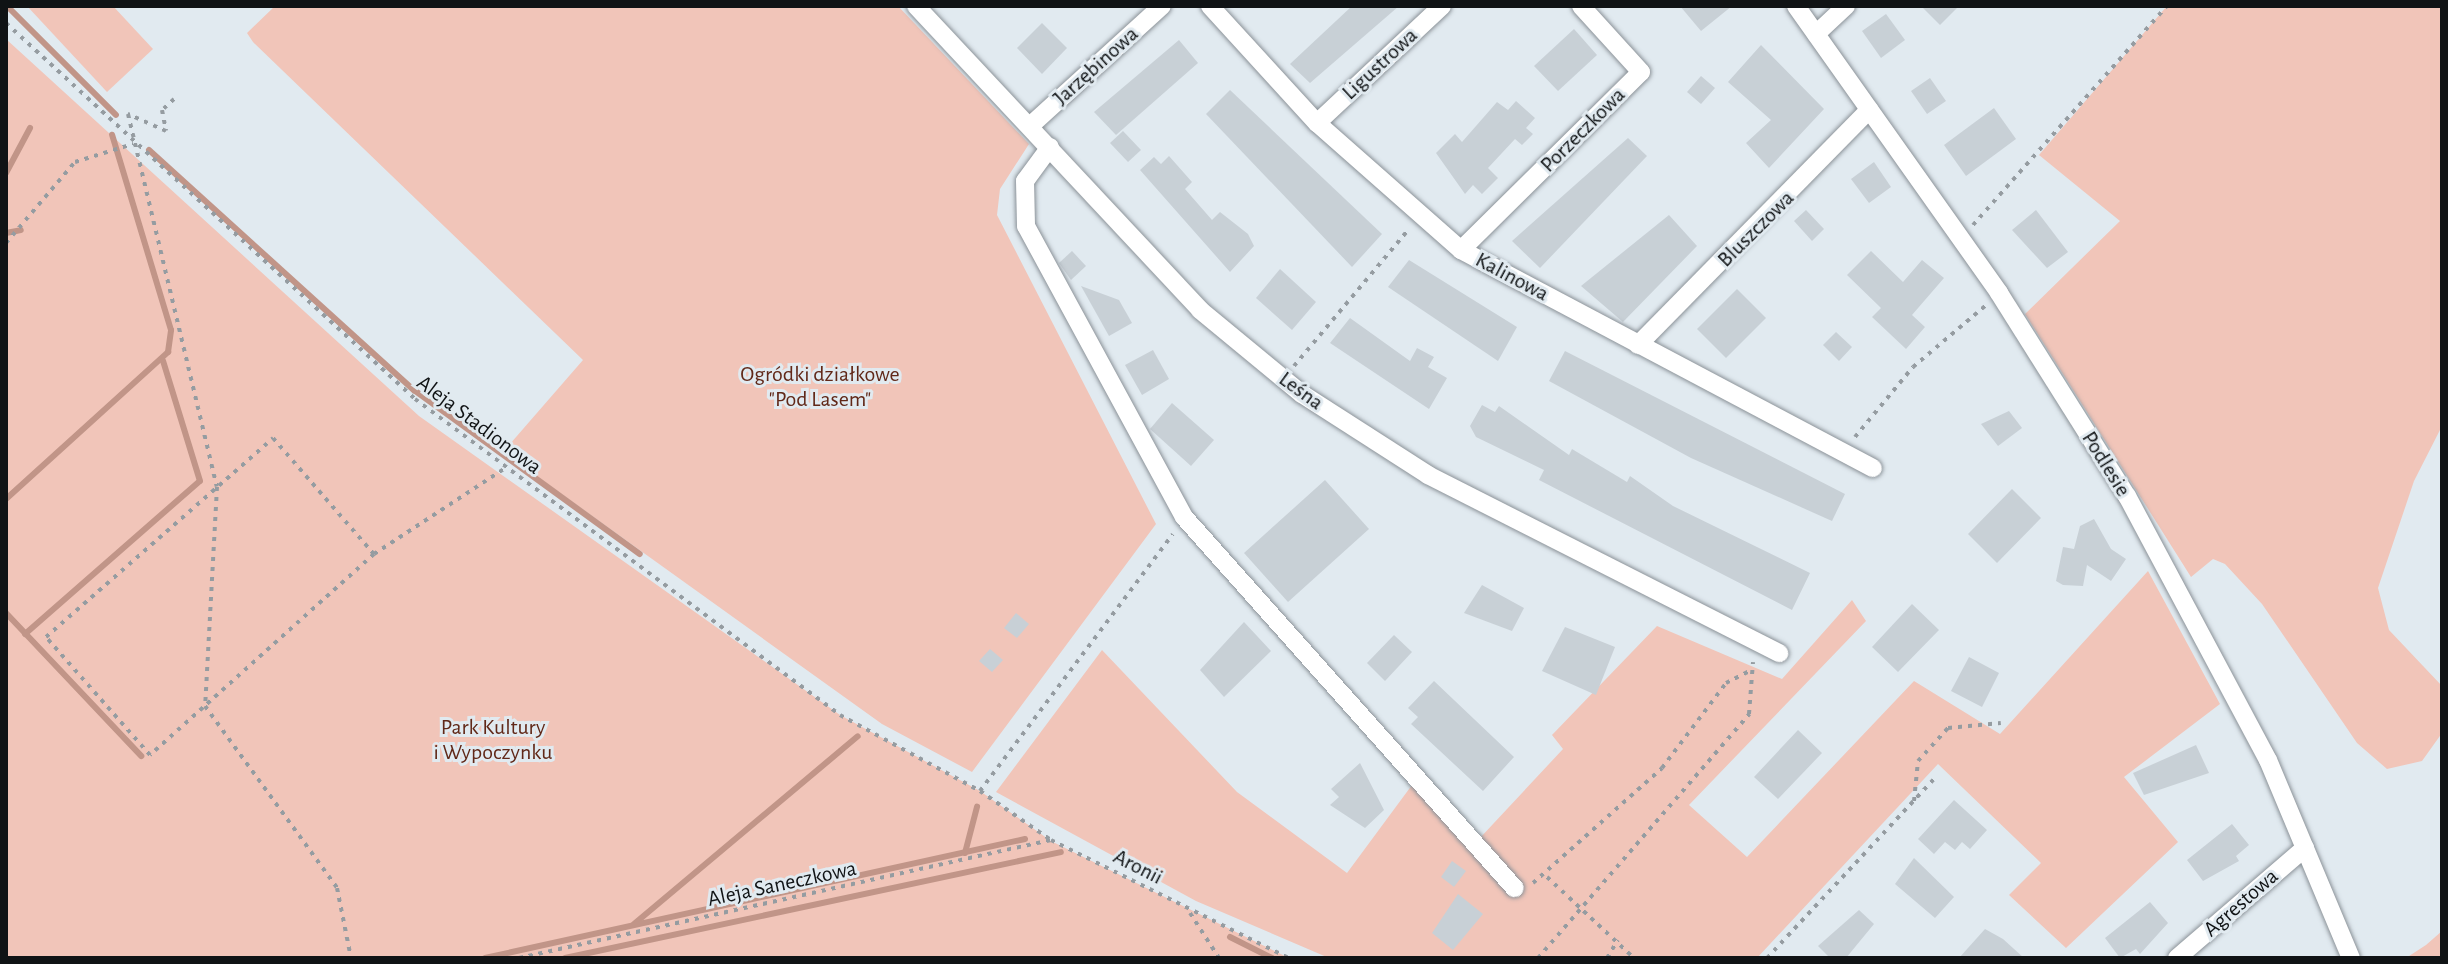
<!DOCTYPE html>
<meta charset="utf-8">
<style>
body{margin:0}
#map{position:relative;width:2448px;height:964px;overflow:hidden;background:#e1eaf0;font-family:"Alegreya Sans",sans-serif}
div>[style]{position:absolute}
.green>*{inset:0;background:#f1c5b9}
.stream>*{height:6px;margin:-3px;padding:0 3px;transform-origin:3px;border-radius:3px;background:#c19588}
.building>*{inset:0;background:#c8d0d6}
.path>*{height:4px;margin-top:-2px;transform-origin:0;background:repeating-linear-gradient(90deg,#959ca1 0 4px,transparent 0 10px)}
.roads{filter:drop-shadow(0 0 2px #8b9298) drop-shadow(0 0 2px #8b9298)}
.street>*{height:18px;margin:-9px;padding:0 9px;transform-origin:9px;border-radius:9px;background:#fff}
span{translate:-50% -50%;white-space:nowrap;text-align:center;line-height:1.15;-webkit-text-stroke:6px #e1eaf0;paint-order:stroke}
.street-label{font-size:22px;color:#101315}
.park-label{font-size:22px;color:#612818}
.frame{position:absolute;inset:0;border:8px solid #101315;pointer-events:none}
</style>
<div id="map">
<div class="green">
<i style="clip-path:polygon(27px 6px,113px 6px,153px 49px,107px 92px)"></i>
<i style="clip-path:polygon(275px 6px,898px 6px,1029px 144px,1000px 189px,997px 215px,1156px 524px,972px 772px,882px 724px,503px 452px,583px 360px,253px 42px,247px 33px)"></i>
<i style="clip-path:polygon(2167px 6px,2442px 6px,2442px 426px,2414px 481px,2378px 588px,2389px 630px,2442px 686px,2442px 733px,2422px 761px,2387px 769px,2357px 743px,2262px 604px,2225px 564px,2213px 559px,2191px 577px,2025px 314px,2120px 221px,2039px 155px)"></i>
<i style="clip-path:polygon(6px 39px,419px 416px,840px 715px,980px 791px,1051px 841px,1289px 958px,6px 958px)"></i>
<i style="clip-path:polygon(2148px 571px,2220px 704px,2124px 777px,2178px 842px,2066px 948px,2009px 895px,2041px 863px,1938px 764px,1757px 958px,1329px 958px,1196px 901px,996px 792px,1102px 650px,1237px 792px,1347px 873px,1412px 785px,1479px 839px,1563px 749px,1552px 735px,1657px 626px,1782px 679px,1852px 600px,1866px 621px,1689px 805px,1747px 857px,1914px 681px,2000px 734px)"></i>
<i style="clip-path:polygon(2442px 931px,2442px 958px,2406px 958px,2426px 945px)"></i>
</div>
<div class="stream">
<i style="left:7px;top:6px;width:154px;rotate:45deg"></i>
<i style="left:149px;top:150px;width:358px;rotate:42.2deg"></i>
<i style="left:414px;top:390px;width:279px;rotate:36deg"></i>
<i style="left:6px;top:173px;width:51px;rotate:-61.9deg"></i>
<i style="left:6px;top:233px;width:15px;rotate:-11deg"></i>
<i style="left:6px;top:499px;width:219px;rotate:-42.2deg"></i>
<i style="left:168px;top:352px;width:22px;rotate:-82deg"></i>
<i style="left:171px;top:330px;width:204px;rotate:-106.8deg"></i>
<i style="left:6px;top:613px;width:197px;rotate:46.6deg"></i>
<i style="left:25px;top:634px;width:232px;rotate:-41.2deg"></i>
<i style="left:200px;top:481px;width:126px;rotate:-107.1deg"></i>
<i style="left:965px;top:853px;width:48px;rotate:-75.4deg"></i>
<i style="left:634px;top:924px;width:292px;rotate:-40deg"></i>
<i style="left:1230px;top:937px;width:47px;rotate:26.6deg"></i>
<i style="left:485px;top:958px;width:553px;rotate:-12.43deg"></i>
<i style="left:565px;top:958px;width:507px;rotate:-12.06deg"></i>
</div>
<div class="building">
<i style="clip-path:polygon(1352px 6px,1399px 6px,1310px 83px,1290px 64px)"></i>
<i style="clip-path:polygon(1680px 6px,1732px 6px,1701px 31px)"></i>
<i style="clip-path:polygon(1921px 6px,1959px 6px,1940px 25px)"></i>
<i style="clip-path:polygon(1886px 14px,1905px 40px,1881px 58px,1862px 31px)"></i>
<i style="clip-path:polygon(1042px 23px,1067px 48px,1042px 74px,1017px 48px)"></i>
<i style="clip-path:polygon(1574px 29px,1597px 55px,1558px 91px,1534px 66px)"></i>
<i style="clip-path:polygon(1179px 40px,1198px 63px,1116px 135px,1094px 112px)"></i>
<i style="clip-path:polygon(1761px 45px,1824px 109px,1769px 168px,1746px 143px,1771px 120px,1728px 82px)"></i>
<i style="clip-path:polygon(1701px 76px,1715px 88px,1701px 104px,1687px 92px)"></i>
<i style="clip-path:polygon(1930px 78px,1946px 101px,1927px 114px,1911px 91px)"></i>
<i style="clip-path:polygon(1230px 90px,1382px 234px,1352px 267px,1206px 114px)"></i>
<i style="clip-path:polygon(1516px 101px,1535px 118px,1526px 128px,1533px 134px,1522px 145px,1515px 139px,1488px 168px,1498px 178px,1482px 194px,1473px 185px,1465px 194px,1436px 153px,1455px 134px,1462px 142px,1497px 102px,1508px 110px)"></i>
<i style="clip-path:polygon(1994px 108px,2016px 139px,1966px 176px,1944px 145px)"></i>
<i style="clip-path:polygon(1123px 131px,1141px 150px,1128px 162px,1110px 143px)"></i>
<i style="clip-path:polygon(1628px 138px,1647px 156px,1540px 268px,1512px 241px)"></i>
<i style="clip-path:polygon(1169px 156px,1192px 182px,1185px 189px,1212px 220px,1220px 212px,1248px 234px,1254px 246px,1230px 272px,1140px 170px,1154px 157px,1161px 164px)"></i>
<i style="clip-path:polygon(1874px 162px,1891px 187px,1869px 203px,1851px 179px)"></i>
<i style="clip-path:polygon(1806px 210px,1824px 229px,1812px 241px,1794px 221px)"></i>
<i style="clip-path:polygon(2036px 210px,2068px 252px,2047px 268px,2012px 230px)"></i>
<i style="clip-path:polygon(1669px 215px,1697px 246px,1623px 322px,1581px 286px)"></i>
<i style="clip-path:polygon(1072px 251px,1086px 266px,1071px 280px,1059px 263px)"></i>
<i style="clip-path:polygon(1871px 251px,1903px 282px,1922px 260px,1944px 278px,1912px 315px,1925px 327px,1906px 349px,1872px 317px,1881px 308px,1847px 275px)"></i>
<i style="clip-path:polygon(1409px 260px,1517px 327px,1498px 361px,1388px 287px)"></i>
<i style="clip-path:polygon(1280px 269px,1316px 302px,1292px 330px,1256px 298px)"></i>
<i style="clip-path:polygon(1081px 286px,1119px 300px,1132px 323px,1109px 336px)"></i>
<i style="clip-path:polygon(1737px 289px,1766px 318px,1726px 358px,1697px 329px)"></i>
<i style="clip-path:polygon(1350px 318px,1410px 361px,1417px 348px,1434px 357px,1428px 367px,1447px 378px,1429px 409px,1330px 343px)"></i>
<i style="clip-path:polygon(1836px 332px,1852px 347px,1839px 361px,1823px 345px)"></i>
<i style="clip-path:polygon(1153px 350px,1169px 379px,1142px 395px,1125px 365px)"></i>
<i style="clip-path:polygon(1565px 351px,1845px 494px,1832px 521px,1691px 458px,1549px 381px)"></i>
<i style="clip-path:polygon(1172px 403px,1214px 440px,1191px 466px,1150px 429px)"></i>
<i style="clip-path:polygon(1482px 405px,1495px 412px,1499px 406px,1569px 455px,1572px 449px,1627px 482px,1630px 476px,1673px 506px,1810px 573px,1792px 610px,1539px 480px,1544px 470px,1476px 437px,1470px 426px)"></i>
<i style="clip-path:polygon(2009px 411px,2022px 428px,1998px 446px,1981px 424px)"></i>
<i style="clip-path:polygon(1325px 480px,1369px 529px,1288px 602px,1244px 553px)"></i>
<i style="clip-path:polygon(2012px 489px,2041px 518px,1997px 563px,1968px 534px)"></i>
<i style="clip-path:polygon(2094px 519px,2111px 549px,2126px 559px,2111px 581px,2087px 565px,2083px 586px,2063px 585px,2056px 581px,2063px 547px,2074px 549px,2080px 526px)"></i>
<i style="clip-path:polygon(1482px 585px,1524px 608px,1512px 631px,1464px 613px)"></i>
<i style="clip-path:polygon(1912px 604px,1939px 630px,1898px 672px,1872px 647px)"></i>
<i style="clip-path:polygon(1016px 613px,1029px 624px,1017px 638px,1004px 628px)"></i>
<i style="clip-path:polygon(1244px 622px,1271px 651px,1224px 697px,1200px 670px)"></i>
<i style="clip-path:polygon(1565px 627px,1615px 647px,1596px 695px,1542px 671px)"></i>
<i style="clip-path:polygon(1394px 635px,1412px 652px,1385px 681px,1367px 663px)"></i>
<i style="clip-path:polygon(990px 649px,1003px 660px,992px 672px,979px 661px)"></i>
<i style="clip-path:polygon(1969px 657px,1999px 673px,1982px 707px,1951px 691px)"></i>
<i style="clip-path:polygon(1434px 681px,1514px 757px,1483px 791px,1411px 724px,1418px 717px,1408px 708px)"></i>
<i style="clip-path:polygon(1798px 730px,1822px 753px,1778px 799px,1754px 777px)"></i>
<i style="clip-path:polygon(2196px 745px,2209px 773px,2144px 795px,2133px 773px)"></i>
<i style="clip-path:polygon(1360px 763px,1384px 810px,1365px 828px,1330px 805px,1339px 797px,1331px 789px)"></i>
<i style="clip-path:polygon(1954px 800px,1987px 830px,1970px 849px,1962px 842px,1955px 850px,1945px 842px,1934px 854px,1918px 839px)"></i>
<i style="clip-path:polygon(2232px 824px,2249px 845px,2236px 856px,2239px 861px,2203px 881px,2187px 860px)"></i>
<i style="clip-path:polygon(1914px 858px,1954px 897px,1935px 918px,1895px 884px)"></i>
<i style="clip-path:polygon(1452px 861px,1466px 871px,1454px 887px,1441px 877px)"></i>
<i style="clip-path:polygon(1458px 894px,1483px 914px,1453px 950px,1432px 933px)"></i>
<i style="clip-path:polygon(2150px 902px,2168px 923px,2140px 954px,2136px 949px,2120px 958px,2105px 938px)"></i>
<i style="clip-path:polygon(1859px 910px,1874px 924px,1846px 958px,1830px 958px,1818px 946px)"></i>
<i style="clip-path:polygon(1985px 929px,2003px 939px,2024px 958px,1959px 958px)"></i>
</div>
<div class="path">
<i style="left:6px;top:23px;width:556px;rotate:42.59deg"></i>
<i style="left:415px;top:399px;width:530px;rotate:36.63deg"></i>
<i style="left:840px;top:715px;width:159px;rotate:28.5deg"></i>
<i style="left:980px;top:791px;width:86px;rotate:34.6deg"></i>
<i style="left:1051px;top:840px;width:266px;rotate:26.4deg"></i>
<i style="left:174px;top:99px;width:16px;rotate:137deg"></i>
<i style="left:162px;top:110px;width:21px;rotate:79deg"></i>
<i style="left:166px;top:131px;width:42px;rotate:-155.9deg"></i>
<i style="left:128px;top:114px;width:383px;rotate:76.6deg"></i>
<i style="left:217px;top:487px;width:219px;rotate:93.1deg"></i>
<i style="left:205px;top:706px;width:225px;rotate:54deg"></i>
<i style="left:337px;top:888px;width:71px;rotate:78.7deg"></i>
<i style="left:1973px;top:225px;width:293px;rotate:-48.5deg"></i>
<i style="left:6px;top:243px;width:106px;rotate:-49.6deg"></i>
<i style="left:75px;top:162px;width:61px;rotate:-17.2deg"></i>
<i style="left:1294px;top:366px;width:179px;rotate:-50deg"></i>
<i style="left:1855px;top:437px;width:91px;rotate:-50.4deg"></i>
<i style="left:1913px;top:367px;width:96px;rotate:-40.3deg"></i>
<i style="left:273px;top:438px;width:154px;rotate:49deg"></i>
<i style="left:374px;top:554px;width:301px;rotate:138.1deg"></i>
<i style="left:150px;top:755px;width:157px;rotate:-131.4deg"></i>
<i style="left:46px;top:637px;width:302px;rotate:-41.2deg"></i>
<i style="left:374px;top:554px;width:159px;rotate:-33.2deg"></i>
<i style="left:980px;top:791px;width:321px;rotate:-53.1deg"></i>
<i style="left:1914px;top:801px;width:40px;rotate:-84.3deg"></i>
<i style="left:1918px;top:761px;width:45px;rotate:-47.7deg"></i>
<i style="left:1948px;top:728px;width:53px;rotate:-5.4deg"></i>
<i style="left:1547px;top:877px;width:119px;rotate:43deg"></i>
<i style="left:1533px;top:883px;width:173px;rotate:-41.7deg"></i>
<i style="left:1662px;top:768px;width:106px;rotate:-53deg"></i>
<i style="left:1726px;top:683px;width:25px;rotate:-27deg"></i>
<i style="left:1190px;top:913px;width:54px;rotate:57.2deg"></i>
<i style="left:519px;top:958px;width:545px;rotate:-12.51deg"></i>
<i style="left:1538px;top:958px;width:323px;rotate:-49.1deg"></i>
<i style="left:1749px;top:714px;width:52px;rotate:-85.6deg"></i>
<i style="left:1607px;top:958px;width:21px;rotate:-59deg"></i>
<i style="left:1767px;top:958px;width:245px;rotate:-47deg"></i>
</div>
<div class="roads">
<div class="street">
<i style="left:916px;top:6px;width:416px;rotate:46.9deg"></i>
<i style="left:1200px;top:310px;width:132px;rotate:39.5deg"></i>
<i style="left:1302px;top:394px;width:150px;rotate:32.7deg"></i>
<i style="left:1428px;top:475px;width:394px;rotate:26.9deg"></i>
<i style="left:1210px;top:6px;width:159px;rotate:47.6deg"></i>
<i style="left:1317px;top:123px;width:192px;rotate:41.4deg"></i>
<i style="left:1461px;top:250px;width:466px;rotate:27.9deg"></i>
<i style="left:1796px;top:6px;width:352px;rotate:54.7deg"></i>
<i style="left:1999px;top:293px;width:240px;rotate:57.8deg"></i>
<i style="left:2127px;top:496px;width:299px;rotate:61.9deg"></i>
<i style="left:2268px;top:760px;width:215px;rotate:67.3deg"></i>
<i style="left:1816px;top:34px;width:41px;rotate:-43deg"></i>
<i style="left:1317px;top:123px;width:171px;rotate:-43.1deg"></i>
<i style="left:1030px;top:126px;width:178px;rotate:-42.3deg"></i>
<i style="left:1050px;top:147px;width:42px;rotate:126.3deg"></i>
<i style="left:1025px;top:181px;width:45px;rotate:88.7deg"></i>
<i style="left:1026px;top:226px;width:331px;rotate:61.5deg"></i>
<i style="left:1184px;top:517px;width:497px;rotate:48.3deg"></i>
<i style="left:1461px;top:250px;width:253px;rotate:-44.7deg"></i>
<i style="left:1641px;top:72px;width:89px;rotate:-132.3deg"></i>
<i style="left:1638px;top:345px;width:330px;rotate:-45.5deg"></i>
<i style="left:2177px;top:958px;width:169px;rotate:-40.7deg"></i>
</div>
</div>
<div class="street-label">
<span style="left:1380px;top:64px;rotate:-43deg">Ligustrowa</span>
<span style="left:1096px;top:66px;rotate:-42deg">Jarzębinowa</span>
<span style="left:1583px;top:130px;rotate:-45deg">Porzeczkowa</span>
<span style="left:1756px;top:229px;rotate:-45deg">Bluszczowa</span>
<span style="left:1512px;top:277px;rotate:28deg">Kalinowa</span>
<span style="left:1301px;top:391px;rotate:36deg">Leśna</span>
<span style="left:479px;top:425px;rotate:37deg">Aleja Stadionowa</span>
<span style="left:2106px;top:464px;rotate:58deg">Podlesie</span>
<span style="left:1138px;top:867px;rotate:27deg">Aronii</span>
<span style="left:782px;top:884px;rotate:-12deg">Aleja Saneczkowa</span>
<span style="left:2241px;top:903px;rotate:-41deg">Agrestowa</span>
</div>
<div class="park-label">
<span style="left:820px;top:387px">Ogródki działkowe<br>"Pod Lasem"</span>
<span style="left:493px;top:740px">Park Kultury<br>i Wypoczynku</span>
</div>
<div class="frame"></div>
</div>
